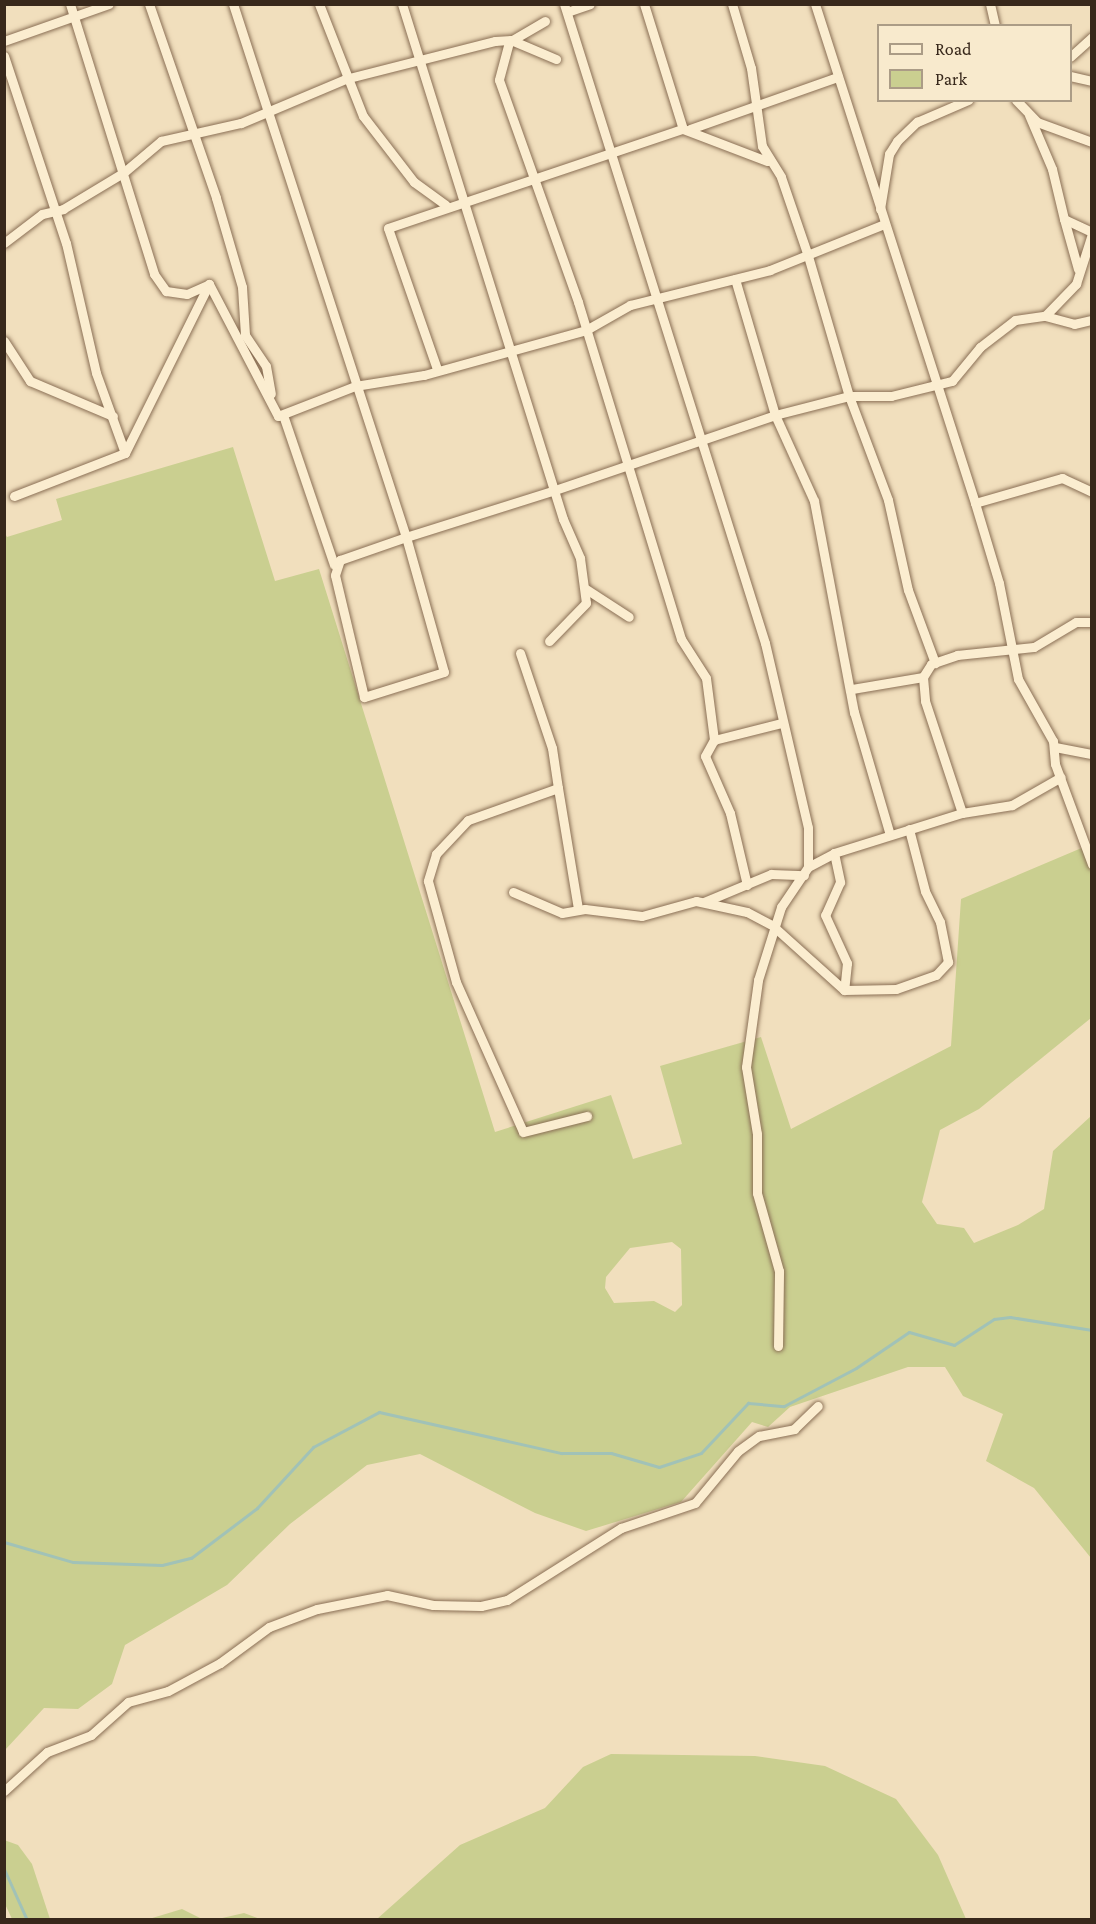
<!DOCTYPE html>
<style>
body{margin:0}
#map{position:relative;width:1096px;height:1924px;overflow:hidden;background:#f1dfbd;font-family:"Crimson Pro",serif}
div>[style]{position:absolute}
.green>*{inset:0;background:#cacf90}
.stream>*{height:3px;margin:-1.5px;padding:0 1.5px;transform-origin:1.5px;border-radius:1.5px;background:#a1c2b7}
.roads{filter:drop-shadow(0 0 2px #8a6f55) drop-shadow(0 0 2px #8a6f55)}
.street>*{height:9px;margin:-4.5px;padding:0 4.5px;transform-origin:4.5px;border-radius:4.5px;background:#fbedd0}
span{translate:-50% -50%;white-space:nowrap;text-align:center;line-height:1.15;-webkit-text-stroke:4.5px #f8eacd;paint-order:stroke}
.frame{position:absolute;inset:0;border:6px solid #38281b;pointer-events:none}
.legend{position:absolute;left:877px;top:24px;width:195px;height:78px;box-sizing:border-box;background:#f8eacd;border:2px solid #ab9c86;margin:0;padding:8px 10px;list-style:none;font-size:18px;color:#38281b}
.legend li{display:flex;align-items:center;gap:12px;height:30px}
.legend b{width:30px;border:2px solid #ab9c86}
</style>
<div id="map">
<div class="green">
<i style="clip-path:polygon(evenodd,233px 447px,275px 581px,319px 569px,495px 1132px,611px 1095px,633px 1159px,682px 1144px,660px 1066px,761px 1037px,791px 1129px,951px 1046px,961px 899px,1091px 844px,1091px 1018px,979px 1109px,940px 1130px,922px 1202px,937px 1224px,964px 1228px,974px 1243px,1018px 1225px,1044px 1209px,1053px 1151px,1091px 1116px,1091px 1558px,1034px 1488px,986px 1461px,1003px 1414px,963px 1396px,945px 1367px,908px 1367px,790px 1407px,768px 1427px,752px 1422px,681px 1502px,586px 1531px,535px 1513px,420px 1454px,367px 1465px,290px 1524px,227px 1585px,125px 1645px,112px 1684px,78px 1709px,44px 1708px,5px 1750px,4px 532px,7px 537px,62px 520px,56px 499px,233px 447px,672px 1242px,681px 1249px,682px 1305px,675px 1312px,654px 1301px,614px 1303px,605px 1288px,606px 1277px,630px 1248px,672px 1242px)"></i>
<i style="clip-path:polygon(611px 1754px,755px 1756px,825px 1766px,896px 1799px,938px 1855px,966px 1919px,377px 1919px,460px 1845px,545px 1808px,583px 1767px)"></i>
<i style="clip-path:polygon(4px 1840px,18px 1845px,32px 1864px,50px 1919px,12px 1919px,5px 1904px)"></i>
<i style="clip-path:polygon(182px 1909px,202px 1919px,149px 1919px)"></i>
<i style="clip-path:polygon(244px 1913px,260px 1919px,218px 1919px)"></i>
</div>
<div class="stream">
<i style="left:4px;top:1542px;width:72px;rotate:16.2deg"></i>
<i style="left:73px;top:1562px;width:89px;rotate:1.9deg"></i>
<i style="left:162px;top:1565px;width:30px;rotate:-14deg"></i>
<i style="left:191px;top:1558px;width:83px;rotate:-37.1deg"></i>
<i style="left:257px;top:1508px;width:83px;rotate:-47.4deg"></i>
<i style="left:313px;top:1447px;width:75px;rotate:-27.9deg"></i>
<i style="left:379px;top:1412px;width:187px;rotate:12.7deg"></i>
<i style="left:561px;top:1453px;width:50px"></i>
<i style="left:611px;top:1453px;width:50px;rotate:16.3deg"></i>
<i style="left:659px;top:1467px;width:44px;rotate:-18.4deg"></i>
<i style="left:701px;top:1453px;width:69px;rotate:-46.8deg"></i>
<i style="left:748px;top:1403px;width:36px;rotate:5deg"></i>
<i style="left:784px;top:1406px;width:81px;rotate:-27.8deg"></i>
<i style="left:856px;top:1368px;width:64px;rotate:-34.2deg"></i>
<i style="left:909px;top:1332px;width:47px;rotate:16.1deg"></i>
<i style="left:954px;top:1345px;width:48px;rotate:-33deg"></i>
<i style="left:994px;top:1319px;width:16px;rotate:-7deg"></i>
<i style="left:1010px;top:1317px;width:83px;rotate:9deg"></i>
<i style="left:4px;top:1869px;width:56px;rotate:65.7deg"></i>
</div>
<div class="roads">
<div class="street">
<i style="left:70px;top:4px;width:283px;rotate:72.7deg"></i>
<i style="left:154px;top:274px;width:21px;rotate:55deg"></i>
<i style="left:166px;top:291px;width:21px;rotate:8deg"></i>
<i style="left:187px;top:294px;width:24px;rotate:-24deg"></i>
<i style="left:149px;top:4px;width:205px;rotate:70.9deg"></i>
<i style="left:216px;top:198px;width:93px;rotate:73.7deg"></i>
<i style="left:242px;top:287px;width:48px;rotate:86.4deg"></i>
<i style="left:245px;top:335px;width:37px;rotate:56deg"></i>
<i style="left:266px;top:366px;width:28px;rotate:80deg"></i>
<i style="left:233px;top:4px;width:560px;rotate:72.02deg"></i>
<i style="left:406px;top:537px;width:140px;rotate:74.3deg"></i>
<i style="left:444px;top:672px;width:84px;rotate:162.6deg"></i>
<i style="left:364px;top:697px;width:125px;rotate:-103.4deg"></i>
<i style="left:335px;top:575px;width:16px;rotate:-72deg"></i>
<i style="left:340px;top:560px;width:70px;rotate:-19.2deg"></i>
<i style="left:406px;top:537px;width:156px;rotate:-17.5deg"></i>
<i style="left:555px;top:490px;width:232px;rotate:-18.8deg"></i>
<i style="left:775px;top:415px;width:76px;rotate:-14.4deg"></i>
<i style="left:849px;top:396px;width:42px"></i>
<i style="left:891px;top:396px;width:63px;rotate:-13.8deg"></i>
<i style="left:952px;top:381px;width:44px;rotate:-50.5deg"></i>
<i style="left:980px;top:347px;width:44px;rotate:-37.6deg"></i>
<i style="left:1015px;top:320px;width:30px;rotate:-8deg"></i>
<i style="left:1045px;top:316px;width:30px;rotate:15deg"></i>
<i style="left:1074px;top:324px;width:18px;rotate:-13deg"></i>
<i style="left:319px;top:4px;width:120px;rotate:68.6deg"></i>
<i style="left:363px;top:116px;width:83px;rotate:52.3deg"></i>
<i style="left:414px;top:182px;width:39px;rotate:36deg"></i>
<i style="left:402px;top:4px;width:540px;rotate:72.64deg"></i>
<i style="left:563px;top:519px;width:43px;rotate:66.4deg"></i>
<i style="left:580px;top:558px;width:45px;rotate:82.4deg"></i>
<i style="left:586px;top:603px;width:53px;rotate:134.2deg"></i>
<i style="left:564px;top:4px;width:670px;rotate:72.54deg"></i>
<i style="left:765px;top:643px;width:190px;rotate:76.9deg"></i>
<i style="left:808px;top:828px;width:39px;rotate:90deg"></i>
<i style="left:644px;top:4px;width:131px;rotate:72.7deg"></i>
<i style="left:732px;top:4px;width:67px;rotate:73.5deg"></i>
<i style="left:751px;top:68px;width:79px;rotate:82deg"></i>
<i style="left:762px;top:146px;width:36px;rotate:58deg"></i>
<i style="left:781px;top:177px;width:83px;rotate:71.1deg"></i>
<i style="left:808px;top:256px;width:146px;rotate:73.7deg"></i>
<i style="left:849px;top:396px;width:111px;rotate:69.4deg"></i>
<i style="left:888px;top:500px;width:92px;rotate:77.5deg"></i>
<i style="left:908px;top:590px;width:78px;rotate:69.7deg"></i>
<i style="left:815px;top:4px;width:524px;rotate:72.22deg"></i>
<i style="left:975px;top:503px;width:84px;rotate:73.3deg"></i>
<i style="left:999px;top:583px;width:98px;rotate:78.8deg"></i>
<i style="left:1018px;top:679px;width:71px;rotate:60.6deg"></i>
<i style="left:1053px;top:741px;width:23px;rotate:85deg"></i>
<i style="left:1055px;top:764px;width:107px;rotate:69.7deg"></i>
<i style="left:990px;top:4px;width:23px;rotate:77deg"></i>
<i style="left:567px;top:12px;width:24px;rotate:-19deg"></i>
<i style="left:545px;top:21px;width:42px;rotate:149.7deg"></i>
<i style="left:509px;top:42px;width:39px;rotate:105deg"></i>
<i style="left:499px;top:80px;width:236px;rotate:70.4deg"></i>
<i style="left:578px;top:302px;width:352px;rotate:73deg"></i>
<i style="left:681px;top:639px;width:46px;rotate:57.3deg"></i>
<i style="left:706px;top:678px;width:63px;rotate:82.6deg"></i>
<i style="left:4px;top:41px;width:111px;rotate:-19.4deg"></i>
<i style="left:4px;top:56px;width:197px;rotate:71.7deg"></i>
<i style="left:66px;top:243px;width:133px;rotate:77deg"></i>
<i style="left:96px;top:373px;width:85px;rotate:70.1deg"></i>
<i style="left:1070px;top:57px;width:30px;rotate:-42deg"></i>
<i style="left:1070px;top:76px;width:23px;rotate:13deg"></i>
<i style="left:1016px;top:100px;width:30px;rotate:46deg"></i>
<i style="left:1037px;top:122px;width:59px;rotate:20deg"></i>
<i style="left:1029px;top:115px;width:59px;rotate:66.9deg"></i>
<i style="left:1052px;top:169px;width:51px;rotate:76.5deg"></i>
<i style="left:1064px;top:219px;width:31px;rotate:25deg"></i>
<i style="left:690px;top:129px;width:157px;rotate:-19.4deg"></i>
<i style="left:880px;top:209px;width:56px;rotate:-80.7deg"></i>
<i style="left:889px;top:154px;width:15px;rotate:-58deg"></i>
<i style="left:897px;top:141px;width:28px;rotate:-44deg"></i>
<i style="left:917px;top:122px;width:56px;rotate:-23.3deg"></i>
<i style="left:1064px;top:219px;width:52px;rotate:74.4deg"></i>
<i style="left:4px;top:243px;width:48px;rotate:-37.3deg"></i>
<i style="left:42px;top:214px;width:22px;rotate:-13deg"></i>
<i style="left:63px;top:209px;width:70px;rotate:-31deg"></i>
<i style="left:123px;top:173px;width:50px;rotate:-40.1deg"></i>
<i style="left:161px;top:141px;width:82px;rotate:-12.7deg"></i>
<i style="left:241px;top:123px;width:113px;rotate:-22.9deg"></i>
<i style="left:345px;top:79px;width:155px;rotate:-14.2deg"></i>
<i style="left:495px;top:41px;width:16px;rotate:-4deg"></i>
<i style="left:511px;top:40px;width:49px;rotate:22.9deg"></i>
<i style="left:735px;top:279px;width:142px;rotate:73.6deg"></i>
<i style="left:775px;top:415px;width:94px;rotate:65.6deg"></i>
<i style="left:814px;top:501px;width:215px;rotate:79.3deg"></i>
<i style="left:854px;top:712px;width:128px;rotate:73.7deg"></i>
<i style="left:1045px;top:316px;width:45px;rotate:-45.9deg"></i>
<i style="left:1076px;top:284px;width:52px;rotate:-72.3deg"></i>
<i style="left:4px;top:341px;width:48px;rotate:57deg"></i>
<i style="left:30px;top:381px;width:90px;rotate:22.9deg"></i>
<i style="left:437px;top:369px;width:149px;rotate:-109.2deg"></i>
<i style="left:388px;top:228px;width:311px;rotate:-18.6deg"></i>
<i style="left:683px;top:129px;width:90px;rotate:20.9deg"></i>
<i style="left:283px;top:415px;width:158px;rotate:71.2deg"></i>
<i style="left:14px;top:496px;width:119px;rotate:-21.2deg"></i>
<i style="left:125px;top:453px;width:189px;rotate:-63.6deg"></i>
<i style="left:209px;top:284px;width:149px;rotate:62.4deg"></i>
<i style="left:278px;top:416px;width:83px;rotate:-21.3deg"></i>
<i style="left:355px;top:386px;width:70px;rotate:-9.1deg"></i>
<i style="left:424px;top:375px;width:168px;rotate:-15.5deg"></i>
<i style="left:586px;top:330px;width:51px;rotate:-29.6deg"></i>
<i style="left:630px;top:305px;width:144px;rotate:-14deg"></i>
<i style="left:770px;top:270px;width:121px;rotate:-21.9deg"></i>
<i style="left:975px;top:503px;width:91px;rotate:-16deg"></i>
<i style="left:1062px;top:478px;width:33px;rotate:25deg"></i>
<i style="left:586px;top:589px;width:51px;rotate:33.1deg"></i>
<i style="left:520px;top:653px;width:100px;rotate:71.4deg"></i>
<i style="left:552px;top:748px;width:40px;rotate:81.5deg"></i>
<i style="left:558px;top:788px;width:96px;rotate:160.4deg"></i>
<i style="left:468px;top:820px;width:47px;rotate:133.3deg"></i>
<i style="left:436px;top:854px;width:28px;rotate:107deg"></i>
<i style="left:428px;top:881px;width:105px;rotate:74.5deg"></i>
<i style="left:456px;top:982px;width:164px;rotate:65.9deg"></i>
<i style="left:523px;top:1132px;width:66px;rotate:-14deg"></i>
<i style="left:923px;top:677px;width:24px;rotate:85deg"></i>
<i style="left:925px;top:701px;width:118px;rotate:71.7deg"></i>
<i style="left:852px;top:689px;width:72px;rotate:-9.6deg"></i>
<i style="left:923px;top:677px;width:15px;rotate:-58deg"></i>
<i style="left:931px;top:664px;width:28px;rotate:-19deg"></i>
<i style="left:957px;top:655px;width:77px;rotate:-5.9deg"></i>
<i style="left:1034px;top:647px;width:49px;rotate:-30.8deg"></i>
<i style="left:1076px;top:622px;width:16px"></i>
<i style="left:1055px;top:747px;width:38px;rotate:11deg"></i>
<i style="left:558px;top:788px;width:123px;rotate:80.6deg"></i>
<i style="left:834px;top:853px;width:30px;rotate:78deg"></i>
<i style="left:840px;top:882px;width:36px;rotate:114deg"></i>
<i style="left:825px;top:915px;width:53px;rotate:65.4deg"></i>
<i style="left:847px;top:963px;width:27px;rotate:96deg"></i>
<i style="left:747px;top:885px;width:74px;rotate:-103.3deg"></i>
<i style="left:730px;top:813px;width:62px;rotate:-113.7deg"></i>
<i style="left:705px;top:756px;width:18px;rotate:-61deg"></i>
<i style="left:714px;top:740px;width:69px;rotate:-14.2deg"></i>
<i style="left:513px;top:892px;width:53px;rotate:23.2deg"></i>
<i style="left:562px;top:913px;width:23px;rotate:-10deg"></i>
<i style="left:585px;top:909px;width:57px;rotate:7deg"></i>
<i style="left:642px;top:916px;width:56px;rotate:-15.5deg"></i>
<i style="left:696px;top:901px;width:52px;rotate:12.2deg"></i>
<i style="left:747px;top:912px;width:30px;rotate:28deg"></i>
<i style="left:773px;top:926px;width:96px;rotate:42deg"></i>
<i style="left:844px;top:990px;width:52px;rotate:-1.1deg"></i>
<i style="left:896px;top:989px;width:42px;rotate:-19.3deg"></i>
<i style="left:936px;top:975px;width:18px;rotate:-47deg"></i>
<i style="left:948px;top:962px;width:41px;rotate:-101.3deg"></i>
<i style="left:940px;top:922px;width:34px;rotate:-116deg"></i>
<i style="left:925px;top:891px;width:64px;rotate:-104.5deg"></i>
<i style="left:704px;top:902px;width:73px;rotate:-22.7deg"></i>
<i style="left:771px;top:874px;width:33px;rotate:2deg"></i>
<i style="left:778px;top:1346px;width:75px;rotate:-89.2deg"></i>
<i style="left:779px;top:1271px;width:81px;rotate:-105.8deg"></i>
<i style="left:757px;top:1193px;width:59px;rotate:-90deg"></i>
<i style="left:757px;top:1134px;width:68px;rotate:-99.3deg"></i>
<i style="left:746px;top:1067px;width:88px;rotate:-82.1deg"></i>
<i style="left:758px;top:980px;width:77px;rotate:-72.5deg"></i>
<i style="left:781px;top:907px;width:48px;rotate:-56deg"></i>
<i style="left:808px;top:867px;width:30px;rotate:-28deg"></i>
<i style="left:834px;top:853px;width:134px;rotate:-17.4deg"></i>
<i style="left:962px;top:813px;width:51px;rotate:-9.1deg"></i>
<i style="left:1012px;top:805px;width:56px;rotate:-29.7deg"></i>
<i style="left:4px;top:1791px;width:58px;rotate:-42.2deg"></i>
<i style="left:47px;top:1752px;width:47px;rotate:-21.1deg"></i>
<i style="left:91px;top:1735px;width:50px;rotate:-41.7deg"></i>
<i style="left:128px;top:1702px;width:41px;rotate:-15.4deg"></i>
<i style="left:168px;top:1691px;width:59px;rotate:-28.3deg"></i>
<i style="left:220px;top:1663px;width:61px;rotate:-36.3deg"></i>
<i style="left:269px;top:1627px;width:51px;rotate:-20.6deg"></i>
<i style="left:317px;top:1609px;width:71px;rotate:-11.3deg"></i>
<i style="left:387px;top:1595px;width:47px;rotate:12.3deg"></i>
<i style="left:433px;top:1605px;width:48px;rotate:1.2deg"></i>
<i style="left:481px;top:1606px;width:27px;rotate:-13deg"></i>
<i style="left:507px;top:1600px;width:135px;rotate:-32.3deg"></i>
<i style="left:621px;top:1528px;width:78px;rotate:-18.7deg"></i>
<i style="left:695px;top:1503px;width:67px;rotate:-50.4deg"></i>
<i style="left:738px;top:1451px;width:26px;rotate:-36deg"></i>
<i style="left:759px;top:1436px;width:36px;rotate:-11deg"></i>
<i style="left:794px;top:1429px;width:33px;rotate:-44deg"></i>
</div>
</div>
<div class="frame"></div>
<ul class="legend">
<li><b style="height:8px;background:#fbedd0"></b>Road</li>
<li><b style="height:16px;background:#cacf90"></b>Park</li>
</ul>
</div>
